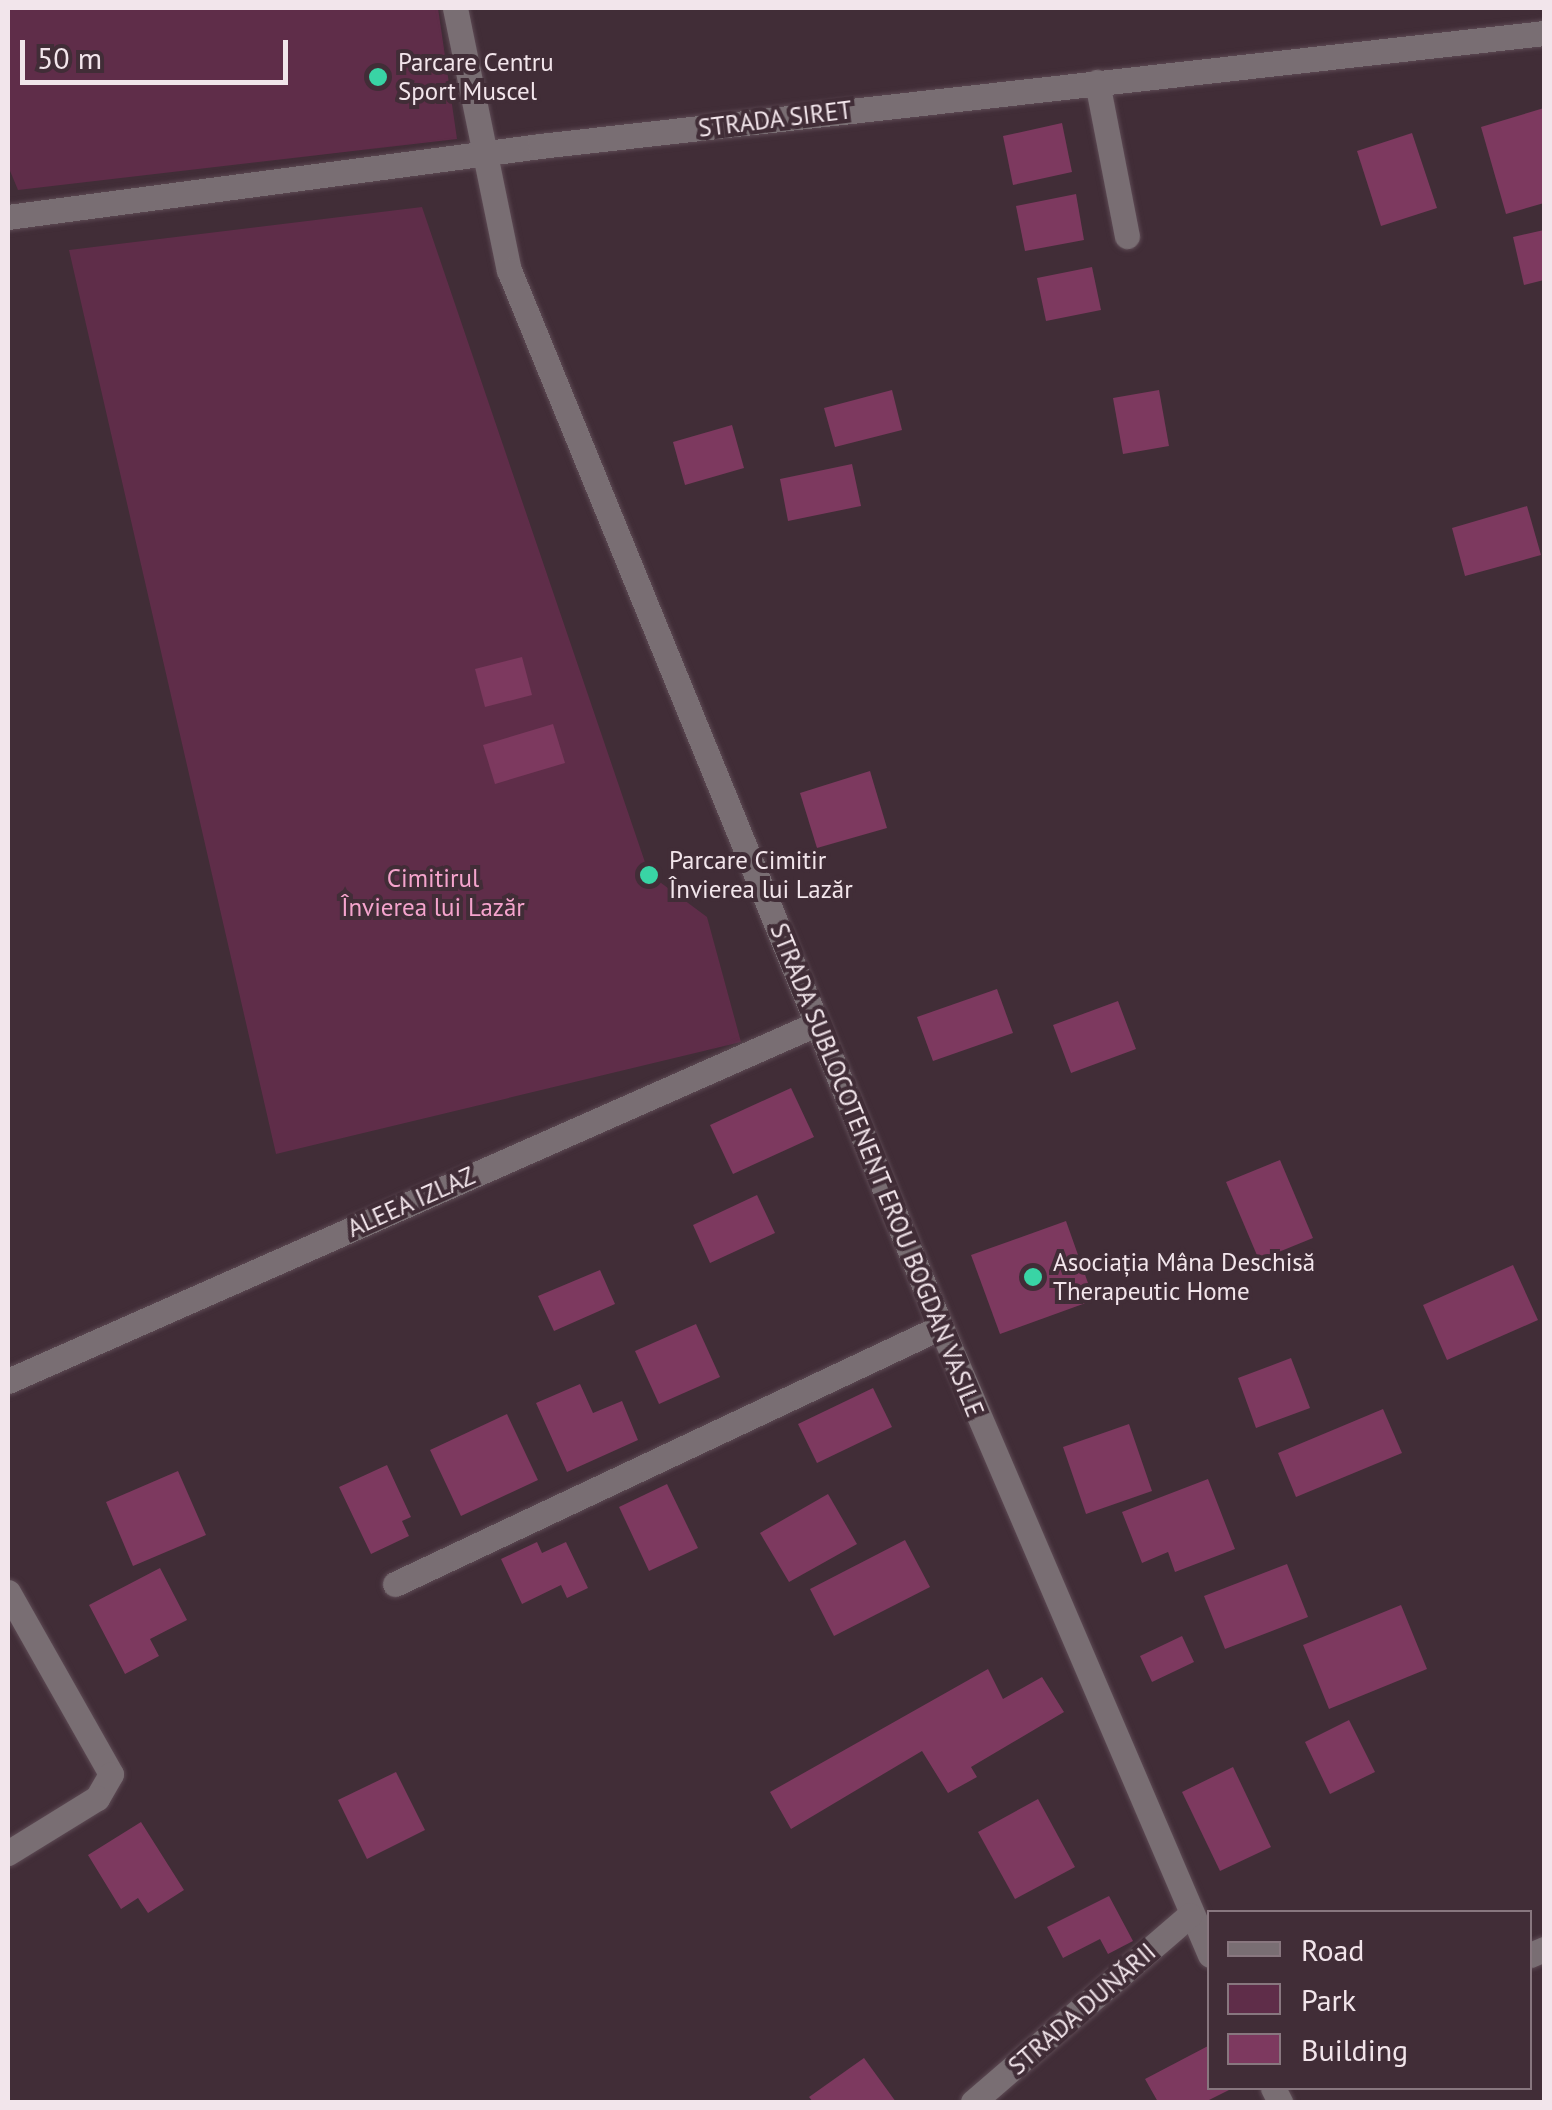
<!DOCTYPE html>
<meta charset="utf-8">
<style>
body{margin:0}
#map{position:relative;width:1552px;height:2110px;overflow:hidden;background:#412d37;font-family:"PT Sans",sans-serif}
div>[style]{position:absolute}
.green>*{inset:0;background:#5f2d49}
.building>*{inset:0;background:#7d395f}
.roads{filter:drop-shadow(0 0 2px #5d4a54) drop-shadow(0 0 2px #5d4a54)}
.minor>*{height:25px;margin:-12.5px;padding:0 12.5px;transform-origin:12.5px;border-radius:12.5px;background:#796e73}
.dots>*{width:28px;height:28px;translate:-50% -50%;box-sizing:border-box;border:5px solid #412d37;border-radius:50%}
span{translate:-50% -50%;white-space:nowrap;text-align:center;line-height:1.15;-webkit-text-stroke:8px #412d37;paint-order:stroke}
.poi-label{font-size:25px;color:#f2e5eb}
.left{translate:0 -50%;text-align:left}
.street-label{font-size:25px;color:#f2e5eb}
.park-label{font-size:25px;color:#f5a4cd}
.frame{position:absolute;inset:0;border:10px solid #f2e5eb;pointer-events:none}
.legend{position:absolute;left:1207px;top:1910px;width:325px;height:180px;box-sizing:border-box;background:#412d37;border:2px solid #88777f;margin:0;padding:12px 18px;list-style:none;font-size:30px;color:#f2e5eb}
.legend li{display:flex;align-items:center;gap:20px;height:50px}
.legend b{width:50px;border:2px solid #88777f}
.scale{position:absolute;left:20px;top:40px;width:268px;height:45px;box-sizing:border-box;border:5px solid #f2e5eb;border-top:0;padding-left:12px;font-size:30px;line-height:35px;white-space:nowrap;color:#f2e5eb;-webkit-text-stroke:8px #412d37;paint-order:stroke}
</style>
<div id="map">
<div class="green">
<i style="clip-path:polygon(8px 8px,438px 8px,457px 139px,18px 190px,8px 166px)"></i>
<i style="clip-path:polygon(422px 207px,649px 874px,707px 917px,741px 1042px,276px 1154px,69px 250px)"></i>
</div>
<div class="building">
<i style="clip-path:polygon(1544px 108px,1544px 203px,1506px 214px,1481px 127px)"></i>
<i style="clip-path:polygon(1062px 123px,1072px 172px,1013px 185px,1003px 136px)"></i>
<i style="clip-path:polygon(1412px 133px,1437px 208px,1381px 226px,1357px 151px)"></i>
<i style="clip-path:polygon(1076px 194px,1084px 240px,1025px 251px,1016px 206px)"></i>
<i style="clip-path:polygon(1544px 230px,1544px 280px,1524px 285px,1513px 237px)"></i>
<i style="clip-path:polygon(1092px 267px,1101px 310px,1046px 321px,1037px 278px)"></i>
<i style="clip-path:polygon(892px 390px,902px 430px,835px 447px,824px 408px)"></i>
<i style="clip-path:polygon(1159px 390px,1169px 446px,1123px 454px,1113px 398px)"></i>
<i style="clip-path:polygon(732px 425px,744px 468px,685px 485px,673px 442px)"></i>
<i style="clip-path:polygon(852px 464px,861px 506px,788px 521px,780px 479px)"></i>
<i style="clip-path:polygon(1527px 506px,1541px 555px,1465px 576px,1452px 528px)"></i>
<i style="clip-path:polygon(522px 657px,532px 695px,485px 707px,475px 669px)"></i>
<i style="clip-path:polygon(553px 724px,565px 763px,495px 784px,483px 745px)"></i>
<i style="clip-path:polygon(870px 771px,887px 828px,817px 848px,800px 793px)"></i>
<i style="clip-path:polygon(997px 989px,1013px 1033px,933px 1061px,917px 1017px)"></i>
<i style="clip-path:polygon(1118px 1001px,1136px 1049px,1071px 1073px,1053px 1025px)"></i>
<i style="clip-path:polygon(791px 1088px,814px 1137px,733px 1174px,710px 1125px)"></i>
<i style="clip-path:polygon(1280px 1160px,1313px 1238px,1259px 1260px,1226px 1182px)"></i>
<i style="clip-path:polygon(757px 1195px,775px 1233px,710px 1263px,693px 1225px)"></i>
<i style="clip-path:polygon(1066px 1221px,1094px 1300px,1000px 1334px,971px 1255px)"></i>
<i style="clip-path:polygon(1513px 1265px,1538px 1320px,1447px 1360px,1423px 1305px)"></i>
<i style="clip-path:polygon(600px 1270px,615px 1304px,554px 1331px,538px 1296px)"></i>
<i style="clip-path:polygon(696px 1324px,720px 1377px,659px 1404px,635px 1351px)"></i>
<i style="clip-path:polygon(1291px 1358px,1310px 1408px,1256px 1428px,1238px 1378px)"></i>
<i style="clip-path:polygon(580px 1384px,593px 1413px,622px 1401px,638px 1440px,567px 1472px,536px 1403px)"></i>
<i style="clip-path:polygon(873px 1388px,892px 1427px,817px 1463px,798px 1424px)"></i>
<i style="clip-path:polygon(1383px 1409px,1402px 1453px,1296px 1497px,1278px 1453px)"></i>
<i style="clip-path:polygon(507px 1414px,538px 1480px,461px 1516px,430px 1450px)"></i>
<i style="clip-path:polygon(1129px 1424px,1152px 1491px,1086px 1514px,1063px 1447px)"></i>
<i style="clip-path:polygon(387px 1465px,411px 1517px,402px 1521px,409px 1536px,371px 1554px,339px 1487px)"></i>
<i style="clip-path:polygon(178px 1471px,206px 1535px,133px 1566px,106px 1502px)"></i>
<i style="clip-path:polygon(1208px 1479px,1235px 1549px,1175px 1572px,1168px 1552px,1142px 1563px,1122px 1512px)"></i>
<i style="clip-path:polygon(667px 1484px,698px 1548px,649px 1571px,619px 1507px)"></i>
<i style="clip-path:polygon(828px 1494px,857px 1544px,789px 1582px,760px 1533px)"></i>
<i style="clip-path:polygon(905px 1540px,930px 1587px,834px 1636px,810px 1589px)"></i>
<i style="clip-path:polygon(537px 1542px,542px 1553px,566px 1542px,588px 1588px,567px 1598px,561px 1585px,522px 1604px,501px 1559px)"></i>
<i style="clip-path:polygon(1287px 1564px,1308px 1617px,1225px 1649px,1204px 1596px)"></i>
<i style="clip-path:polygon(160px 1568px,187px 1620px,150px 1639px,159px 1656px,125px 1674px,89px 1605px)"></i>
<i style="clip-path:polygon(1401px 1605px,1427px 1669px,1329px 1709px,1303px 1645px)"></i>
<i style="clip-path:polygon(1182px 1636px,1194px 1662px,1152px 1682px,1140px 1656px)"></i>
<i style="clip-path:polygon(988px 1669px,1003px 1699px,1042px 1677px,1064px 1712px,971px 1767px,977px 1777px,948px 1793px,922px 1751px,791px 1829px,770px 1792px)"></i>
<i style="clip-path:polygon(1349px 1720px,1375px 1772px,1330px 1794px,1305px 1742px)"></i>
<i style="clip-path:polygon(1233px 1767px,1271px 1847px,1220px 1871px,1182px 1792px)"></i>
<i style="clip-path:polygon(396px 1772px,425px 1830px,367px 1859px,338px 1800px)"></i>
<i style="clip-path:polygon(1038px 1799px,1075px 1867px,1015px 1899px,978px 1832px)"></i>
<i style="clip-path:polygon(141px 1822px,184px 1890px,148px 1913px,138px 1898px,121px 1909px,88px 1855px)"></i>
<i style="clip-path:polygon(1109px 1896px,1133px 1941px,1108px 1954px,1100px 1939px,1063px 1958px,1047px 1927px)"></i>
<i style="clip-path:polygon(1208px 2046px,1210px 2088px,1233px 2088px,1205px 2102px,1158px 2102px,1145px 2079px)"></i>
<i style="clip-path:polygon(864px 2058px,896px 2102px,813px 2102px,809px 2097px)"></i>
</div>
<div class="roads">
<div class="minor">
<i style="left:455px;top:8px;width:268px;rotate:78.4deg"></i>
<i style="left:509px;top:270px;width:1142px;rotate:67.77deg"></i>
<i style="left:941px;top:1327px;width:683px;rotate:66.81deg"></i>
<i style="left:1097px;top:82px;width:157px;rotate:79deg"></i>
<i style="left:8px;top:217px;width:537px;rotate:-7.6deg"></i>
<i style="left:540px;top:146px;width:1010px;rotate:-6.42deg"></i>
<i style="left:8px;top:1381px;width:883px;rotate:-23.84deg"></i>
<i style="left:395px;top:1584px;width:603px;rotate:-25.21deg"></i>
<i style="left:8px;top:1592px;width:209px;rotate:60.5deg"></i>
<i style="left:111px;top:1774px;width:28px;rotate:120deg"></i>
<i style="left:97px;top:1798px;width:105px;rotate:148.3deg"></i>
<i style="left:1530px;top:1955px;width:15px;rotate:-23deg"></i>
<i style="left:1273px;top:2088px;width:16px;rotate:63deg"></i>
<i style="left:973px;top:2102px;width:286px;rotate:-40.8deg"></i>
</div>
</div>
<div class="dots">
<i style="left:378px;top:77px;background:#39d4a5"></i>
<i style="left:649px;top:875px;background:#39d4a5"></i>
<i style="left:1033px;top:1277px;background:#39d4a5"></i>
</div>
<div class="poi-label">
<span class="left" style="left:398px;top:77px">Parcare Centru<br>Sport Muscel</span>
<span class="left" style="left:669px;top:875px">Parcare Cimitir<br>Învierea lui Lazăr</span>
<span class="left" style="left:1053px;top:1277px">Asociația Mâna Deschisă<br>Therapeutic Home</span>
</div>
<div class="street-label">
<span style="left:775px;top:119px;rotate:-7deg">STRADA SIRET</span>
<span style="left:877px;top:1170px;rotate:68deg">STRADA SUBLOCOTENENT EROU BOGDAN VASILE</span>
<span style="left:411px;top:1202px;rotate:-24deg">ALEEA IZLAZ</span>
<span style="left:1082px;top:2009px;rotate:-41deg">STRADA DUNĂRII</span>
</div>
<div class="park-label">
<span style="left:433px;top:893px">Cimitirul<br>Învierea lui Lazăr</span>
</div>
<div class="frame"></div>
<ul class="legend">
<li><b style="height:12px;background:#796e73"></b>Road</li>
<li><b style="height:28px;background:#5f2d49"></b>Park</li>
<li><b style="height:28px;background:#7d395f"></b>Building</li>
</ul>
<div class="scale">50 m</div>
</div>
